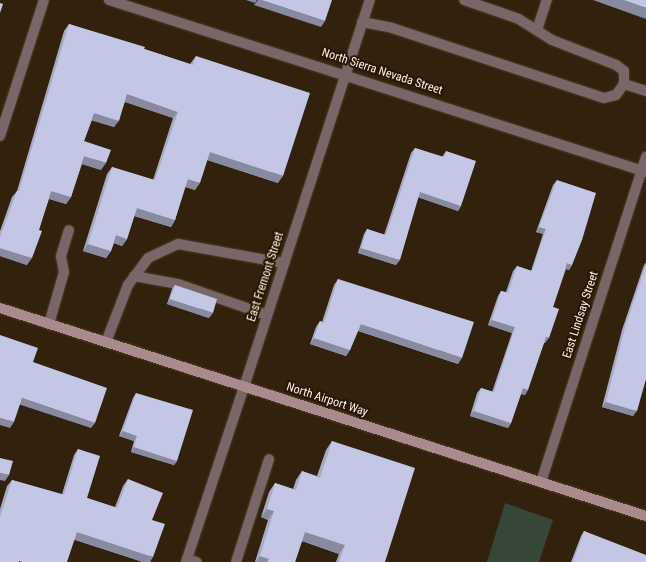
<!DOCTYPE html>
<style>
body{margin:0}
#map{position:relative;width:646px;height:562px;overflow:hidden;background:#32210c;font-family:"Roboto Condensed",sans-serif}
div>[style]{position:absolute}
.green>*{inset:0;background:#364737}
.roads{filter:drop-shadow(0 0 1px #4e3e2a) drop-shadow(0 0 1px #4e3e2a)}
.service>*{height:10px;margin:-5px;padding:0 5px;transform-origin:5px;border-radius:5px;background:#796668}
.minor>*{height:10px;margin:-5px;padding:0 5px;transform-origin:5px;border-radius:5px;background:#796668}
.tertiary>*{height:10px;margin:-5px;padding:0 5px;transform-origin:5px;border-radius:5px;background:#796668}
.secondary>*{height:10px;margin:-5px;padding:0 5px;transform-origin:5px;border-radius:5px;background:#a98b8e}
.wall>*{inset:0;background:#a8aac4}
.shaded-wall>*{inset:0;background:#888ba0}
.building>*{inset:0;background:#c3c6e4}
span{translate:-50% -50%;white-space:nowrap;text-align:center;line-height:1.15;-webkit-text-stroke:4px #281704;paint-order:stroke}
.street-label{font-size:12px;color:#fdf1e4}
</style>
<div id="map">
<div class="green">
<i style="clip-path:polygon(505px 503px,553px 520px,539px 562px,487px 562px)"></i>
</div>
<div class="roads">
<div class="service">
<i style="left:362px;top:22px;width:31px;rotate:11deg"></i>
<i style="left:392px;top:28px;width:223px;rotate:18.3deg"></i>
<i style="left:604px;top:98px;width:12px;rotate:-14deg"></i>
<i style="left:616px;top:95px;width:14px;rotate:-54deg"></i>
<i style="left:624px;top:84px;width:13px;rotate:-90deg"></i>
<i style="left:624px;top:71px;width:10px;rotate:-143deg"></i>
<i style="left:616px;top:65px;width:69px;rotate:-158.7deg"></i>
<i style="left:552px;top:40px;width:39px;rotate:-148deg"></i>
<i style="left:519px;top:19px;width:58px;rotate:-160.9deg"></i>
<i style="left:537px;top:30px;width:32px;rotate:-72deg"></i>
<i style="left:624px;top:84px;width:23px;rotate:18deg"></i>
<i style="left:134px;top:276px;width:45px;rotate:10.3deg"></i>
<i style="left:178px;top:284px;width:94px;rotate:19.2deg"></i>
<i style="left:49px;top:324px;width:54px;rotate:-73.9deg"></i>
<i style="left:64px;top:272px;width:16px;rotate:-101deg"></i>
<i style="left:61px;top:256px;width:27px;rotate:-73deg"></i>
<i style="left:106px;top:342px;width:61px;rotate:-68.9deg"></i>
<i style="left:128px;top:285px;width:34px;rotate:-53deg"></i>
<i style="left:148px;top:258px;width:33px;rotate:-25deg"></i>
<i style="left:178px;top:244px;width:108px;rotate:10.2deg"></i>
<i style="left:187px;top:559px;width:10px;rotate:17deg"></i>
<i style="left:236px;top:562px;width:108px;rotate:-72.2deg"></i>
</div>
<div class="minor">
<i style="left:109px;top:0;width:564px;rotate:17.76deg"></i>
<i style="left:0;top:136px;width:143px;rotate:-72.1deg"></i>
<i style="left:541px;top:482px;width:342px;rotate:-72.1deg"></i>
<i style="left:186px;top:562px;width:184px;rotate:-71.7deg"></i>
</div>
<div class="tertiary">
<i style="left:244px;top:387px;width:407px;rotate:-72deg"></i>
</div>
<div class="secondary">
<i style="left:0;top:308px;width:679px;rotate:17.85deg"></i>
</div>
</div>
<div class="wall">
<i style="clip-path:polygon(69px 24px,190px 64px,196px 56px,278px 183px,207px 160px,195px 190px,185px 187px,175px 220px,171px 227px,134px 216px,127px 239px,122px 246px,114px 243px,111px 251px,106px 258px,83px 251px,107px 174px,112px 167px,153px 180px,173px 118px,125px 102px,114px 127px,92px 120px,84px 141px,101px 170px,82px 164px,71px 197px,66px 204px,49px 199px,27px 265px,0 256px,0 231px,12px 197px,17px 191px,64px 31px)"></i>
<i style="clip-path:polygon(415px 148px,442px 157px,446px 151px,461px 206px,458px 211px,418px 197px,396px 265px,358px 253px,364px 234px,367px 229px,384px 235px,411px 153px)"></i>
<i style="clip-path:polygon(557px 180px,572px 265px,569px 270px,566px 269px,553px 307px,545px 343px,544px 343px,525px 395px,521px 394px,511px 423px,508px 428px,470px 416px,477px 393px,481px 388px,492px 392px,512px 333px,488px 325px,498px 296px,501px 291px,506px 292px,513px 271px,517px 266px,531px 271px,543px 234px,536px 232px,553px 185px)"></i>
<i style="clip-path:polygon(646px 262px,646px 379px,633px 416px,602px 407px,622px 330px,644px 265px)"></i>
<i style="clip-path:polygon(338px 279px,458px 364px,358px 331px,350px 350px,346px 356px,310px 344px,316px 327px,320px 321px,322px 322px,334px 285px)"></i>
<i style="clip-path:polygon(175px 285px,209px 318px,167px 304px,172px 289px)"></i>
<i style="clip-path:polygon(136px 393px,177px 461px,174px 465px,131px 452px,134px 441px,119px 436px,133px 398px)"></i>
<i style="clip-path:polygon(332px 441px,385px 562px,336px 562px,339px 554px,302px 541px,295px 562px,255px 562px,268px 520px,261px 517px,269px 492px,275px 483px,293px 489px,296px 480px,302px 471px,317px 476px,326px 450px)"></i>
<i style="clip-path:polygon(78px 449px,87px 498px,115px 507px,123px 486px,128px 479px,152px 520px,150px 562px,143px 562px,75px 540px,0 562px,0 509px,7px 486px,12px 480px,62px 494px,74px 455px)"></i>
<i style="clip-path:polygon(584px 531px,646px 562px,571px 562px,581px 536px)"></i>
</div>
<div class="shaded-wall">
<i style="clip-path:polygon(246px 0,257px 0,255px 3px)"></i>
<i style="clip-path:polygon(258px 0,261px 0,325px 21px,321px 27px,254px 5px)"></i>
<i style="clip-path:polygon(593px 0,623px 0,646px 8px,646px 19px)"></i>
<i style="clip-path:polygon(127px 94px,178px 112px,173px 118px,123px 101px)"></i>
<i style="clip-path:polygon(94px 113px,119px 121px,114px 127px,90px 120px)"></i>
<i style="clip-path:polygon(210px 152px,283px 176px,278px 183px,205px 159px)"></i>
<i style="clip-path:polygon(84px 156px,106px 163px,101px 170px,79px 163px)"></i>
<i style="clip-path:polygon(188px 179px,200px 183px,195px 190px,183px 186px)"></i>
<i style="clip-path:polygon(51px 191px,71px 197px,66px 204px,47px 198px)"></i>
<i style="clip-path:polygon(420px 192px,461px 206px,458px 211px,417px 197px)"></i>
<i style="clip-path:polygon(137px 208px,175px 220px,171px 227px,132px 215px)"></i>
<i style="clip-path:polygon(539px 227px,546px 229px,543px 234px,536px 232px)"></i>
<i style="clip-path:polygon(116px 235px,127px 239px,122px 246px,111px 242px)"></i>
<i style="clip-path:polygon(88px 244px,111px 251px,106px 258px,83px 251px)"></i>
<i style="clip-path:polygon(0 248px,32px 258px,27px 265px,0 256px)"></i>
<i style="clip-path:polygon(361px 248px,400px 260px,396px 265px,358px 253px)"></i>
<i style="clip-path:polygon(567px 263px,572px 265px,569px 270px,564px 268px)"></i>
<i style="clip-path:polygon(170px 299px,213px 313px,209px 318px,167px 304px)"></i>
<i style="clip-path:polygon(492px 320px,515px 327px,512px 333px,488px 325px)"></i>
<i style="clip-path:polygon(361px 324px,462px 358px,458px 364px,356px 330px)"></i>
<i style="clip-path:polygon(546px 337px,549px 338px,545px 343px,542px 342px)"></i>
<i style="clip-path:polygon(314px 338px,350px 350px,346px 356px,310px 344px)"></i>
<i style="clip-path:polygon(523px 388px,528px 390px,525px 395px,519px 393px)"></i>
<i style="clip-path:polygon(22px 398px,95px 423px,91px 428px,18px 404px)"></i>
<i style="clip-path:polygon(606px 402px,637px 411px,633px 416px,602px 407px)"></i>
<i style="clip-path:polygon(474px 411px,511px 423px,508px 428px,470px 416px)"></i>
<i style="clip-path:polygon(0 418px,14px 422px,10px 428px,0 425px)"></i>
<i style="clip-path:polygon(123px 431px,137px 436px,134px 441px,119px 436px)"></i>
<i style="clip-path:polygon(134px 447px,177px 461px,174px 465px,131px 452px)"></i>
<i style="clip-path:polygon(0 473px,9px 475px,5px 481px,0 480px)"></i>
<i style="clip-path:polygon(267px 509px,274px 511px,268px 520px,261px 517px)"></i>
<i style="clip-path:polygon(77px 532px,153px 557px,150px 562px,143px 562px,73px 539px)"></i>
<i style="clip-path:polygon(305px 532px,345px 545px,339px 554px,299px 540px)"></i>
<i style="clip-path:polygon(260px 556px,269px 559px,267px 562px,256px 562px)"></i>
</div>
<div class="building">
<i style="clip-path:polygon(261px 0,332px 0,325px 21px)"></i>
<i style="clip-path:polygon(623px 0,646px 0,646px 8px)"></i>
<i style="clip-path:polygon(0 3px,3px 4px,0 13px)"></i>
<i style="clip-path:polygon(69px 24px,145px 47px,144px 49px,193px 65px,196px 56px,310px 93px,283px 176px,210px 152px,200px 183px,188px 179px,175px 220px,137px 208px,127px 239px,116px 235px,111px 251px,88px 244px,112px 167px,155px 180px,178px 112px,127px 94px,119px 121px,94px 113px,84px 141px,111px 150px,106px 163px,84px 156px,71px 197px,51px 191px,39px 230px,42px 231px,32px 258px,0 248px,0 237px,17px 191px,19px 191px)"></i>
<i style="clip-path:polygon(415px 148px,444px 157px,446px 151px,476px 161px,461px 206px,420px 192px,400px 260px,361px 248px,367px 229px,386px 235px)"></i>
<i style="clip-path:polygon(557px 180px,596px 193px,582px 240px,572px 265px,567px 263px,553px 307px,559px 309px,549px 338px,546px 337px,528px 390px,523px 388px,511px 423px,474px 411px,481px 388px,494px 392px,515px 327px,492px 320px,501px 291px,508px 293px,517px 266px,532px 271px,546px 229px,539px 227px)"></i>
<i style="clip-path:polygon(646px 265px,646px 379px,637px 411px,606px 402px,626px 324px)"></i>
<i style="clip-path:polygon(338px 279px,474px 322px,462px 358px,361px 324px,350px 350px,314px 338px,320px 321px,324px 323px)"></i>
<i style="clip-path:polygon(175px 285px,217px 299px,213px 313px,170px 299px)"></i>
<i style="clip-path:polygon(0 335px,38px 348px,33px 362px,107px 388px,95px 423px,22px 398px,14px 422px,0 418px)"></i>
<i style="clip-path:polygon(136px 393px,193px 410px,177px 461px,134px 447px,137px 436px,123px 431px)"></i>
<i style="clip-path:polygon(332px 441px,415px 468px,385px 562px,339px 562px,345px 545px,305px 532px,295px 562px,268px 562px,269px 559px,260px 556px,274px 511px,267px 509px,275px 483px,296px 490px,302px 471px,320px 478px)"></i>
<i style="clip-path:polygon(78px 449px,100px 456px,87px 498px,117px 508px,128px 479px,163px 493px,152px 520px,165px 524px,153px 557px,77px 532px,67px 562px,22px 562px,19px 561px,19px 562px,0 562px,0 517px,12px 480px,64px 495px)"></i>
<i style="clip-path:polygon(0 458px,13px 461px,9px 475px,0 473px)"></i>
<i style="clip-path:polygon(584px 531px,646px 555px,646px 562px,573px 562px)"></i>
</div>
<div class="street-label">
<span style="left:382px;top:72px;rotate:18deg">North Sierra Nevada Street</span>
<span style="left:266px;top:277px;rotate:-72deg">East Fremont Street</span>
<span style="left:581px;top:315px;rotate:-72deg">East Lindsay Street</span>
<span style="left:327px;top:400px;rotate:18deg">North Airport Way</span>
</div>
</div>
